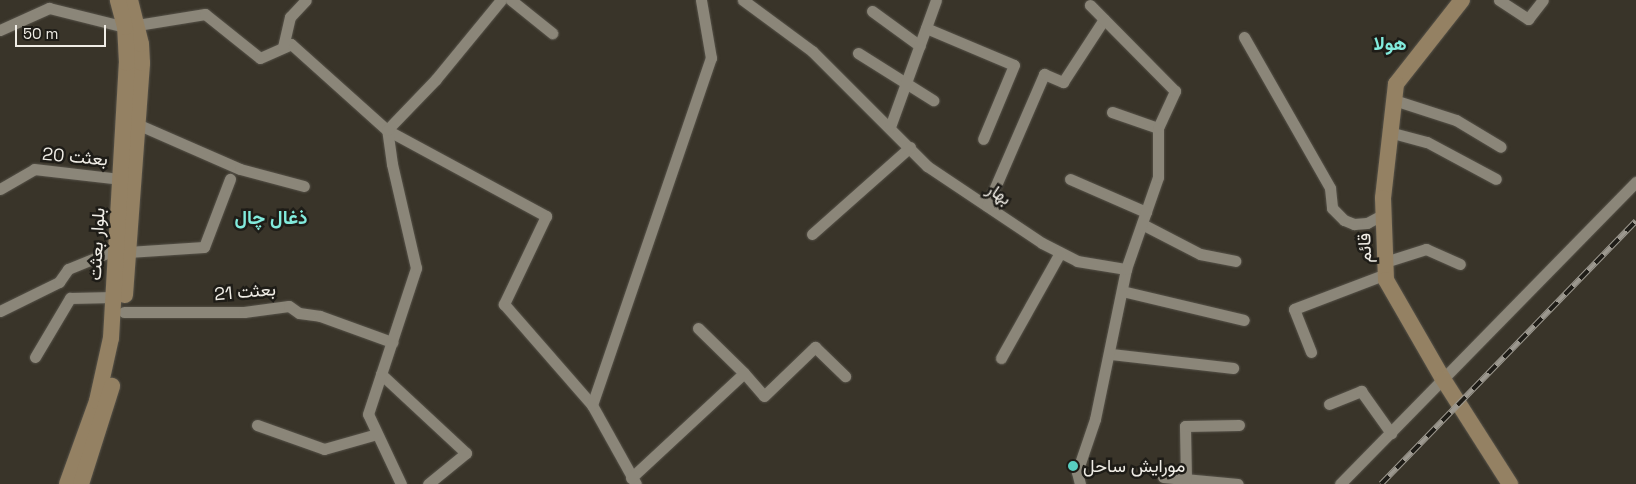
<!DOCTYPE html>
<meta charset="utf-8">
<style>
body{margin:0}
#map{position:relative;width:1636px;height:484px;overflow:hidden;background:#393429;font-family:"Space Grotesk",Vazirmatn,sans-serif}
div>[style]{position:absolute}
.roads{filter:drop-shadow(0 0 1px #565249) drop-shadow(0 0 1px #565249)}
.street>*{height:11px;margin:-5.5px;padding:0 5.5px;transform-origin:5.5px;border-radius:5.5px;background:#8b8679}
.secondary>*{height:16px;margin:-8px;padding:0 8px;transform-origin:8px;border-radius:8px;background:#948163}
.rail>*{height:5.5px;margin-top:-2.75px;transform-origin:0;background:repeating-linear-gradient(90deg,#1e1c17 0 11px,#9c988f 0 22px);box-sizing:border-box;border-block:1px solid #9c988f}
.dots>*{width:14px;height:14px;translate:-50% -50%;box-sizing:border-box;border:2px solid #1e1c17;border-radius:50%}
span{translate:-50% -50%;white-space:nowrap;text-align:center;line-height:1.15;-webkit-text-stroke:5px #1e1c17;paint-order:stroke}
.street-label{font-size:18px;color:#f0ede6}
.poi-label{font-size:18px;color:#f0ede6}
.left{translate:0 -50%;text-align:left}
.neighbourhood-label{font-size:19px;color:#82ebdd;font-weight:700}
.scale{position:absolute;left:15px;top:25px;width:91px;height:22px;box-sizing:border-box;border:2px solid #f0ede6;border-top:0;padding-left:6px;font-size:15px;line-height:18px;white-space:nowrap;color:#f0ede6;-webkit-text-stroke:4px #1e1c17;paint-order:stroke}
</style>
<div id="map">
<div class="roads">
<div class="street">
<i style="left:511px;top:0;width:53px;rotate:38.8deg"></i>
<i style="left:743px;top:0;width:86px;rotate:36.5deg"></i>
<i style="left:812px;top:51px;width:163px;rotate:45deg"></i>
<i style="left:927px;top:166px;width:138px;rotate:33.8deg"></i>
<i style="left:1042px;top:243px;width:39px;rotate:27deg"></i>
<i style="left:1077px;top:261px;width:50px;rotate:9.3deg"></i>
<i style="left:1499px;top:0;width:35px;rotate:33deg"></i>
<i style="left:1528px;top:19px;width:24px;rotate:-52deg"></i>
<i style="left:872px;top:11px;width:59px;rotate:36.1deg"></i>
<i style="left:926px;top:28px;width:95px;rotate:22.8deg"></i>
<i style="left:1014px;top:65px;width:80px;rotate:112.7deg"></i>
<i style="left:0;top:30px;width:54px;rotate:-24.2deg"></i>
<i style="left:49px;top:8px;width:78px;rotate:14deg"></i>
<i style="left:125px;top:27px;width:81px;rotate:-9.2deg"></i>
<i style="left:205px;top:14px;width:70px;rotate:38.7deg"></i>
<i style="left:260px;top:58px;width:34px;rotate:-24deg"></i>
<i style="left:291px;top:44px;width:129px;rotate:41.9deg"></i>
<i style="left:387px;top:130px;width:181px;rotate:28.4deg"></i>
<i style="left:546px;top:216px;width:98px;rotate:115.5deg"></i>
<i style="left:504px;top:304px;width:134px;rotate:48.9deg"></i>
<i style="left:592px;top:405px;width:90px;rotate:60.9deg"></i>
<i style="left:1244px;top:37px;width:174px;rotate:60.3deg"></i>
<i style="left:1330px;top:188px;width:20px;rotate:84deg"></i>
<i style="left:1332px;top:208px;width:17px;rotate:45deg"></i>
<i style="left:1344px;top:220px;width:11px;rotate:22deg"></i>
<i style="left:1354px;top:224px;width:13px;rotate:-4deg"></i>
<i style="left:1367px;top:223px;width:19px;rotate:-28deg"></i>
<i style="left:283px;top:47px;width:31px;rotate:-77deg"></i>
<i style="left:290px;top:17px;width:23px;rotate:-47deg"></i>
<i style="left:858px;top:53px;width:89px;rotate:32.1deg"></i>
<i style="left:1394px;top:100px;width:65px;rotate:17.9deg"></i>
<i style="left:1456px;top:120px;width:52px;rotate:31deg"></i>
<i style="left:1112px;top:112px;width:49px;rotate:19.2deg"></i>
<i style="left:137px;top:124px;width:112px;rotate:23.6deg"></i>
<i style="left:240px;top:169px;width:66px;rotate:14.9deg"></i>
<i style="left:890px;top:127px;width:135px;rotate:-70.1deg"></i>
<i style="left:1389px;top:132px;width:39px;rotate:15deg"></i>
<i style="left:1427px;top:142px;width:78px;rotate:28.2deg"></i>
<i style="left:1070px;top:179px;width:83px;rotate:23.5deg"></i>
<i style="left:0;top:189px;width:39px;rotate:-30deg"></i>
<i style="left:34px;top:169px;width:88px;rotate:6.6deg"></i>
<i style="left:987px;top:206px;width:144px;rotate:-66.6deg"></i>
<i style="left:1044px;top:74px;width:21px;rotate:23deg"></i>
<i style="left:1063px;top:82px;width:75px;rotate:-56.9deg"></i>
<i style="left:1142px;top:224px;width:65px;rotate:27.3deg"></i>
<i style="left:1200px;top:254px;width:36px;rotate:11deg"></i>
<i style="left:812px;top:234px;width:131px;rotate:-41.6deg"></i>
<i style="left:128px;top:252px;width:76px;rotate:-3.8deg"></i>
<i style="left:204px;top:247px;width:73px;rotate:-69.1deg"></i>
<i style="left:1385px;top:262px;width:43px;rotate:-17.6deg"></i>
<i style="left:1426px;top:249px;width:37px;rotate:24deg"></i>
<i style="left:1122px;top:291px;width:125px;rotate:13.4deg"></i>
<i style="left:0;top:311px;width:66px;rotate:-26.2deg"></i>
<i style="left:59px;top:282px;width:16px;rotate:-55deg"></i>
<i style="left:68px;top:269px;width:53px;rotate:-22.2deg"></i>
<i style="left:124px;top:312px;width:120px"></i>
<i style="left:244px;top:312px;width:45px;rotate:-7.6deg"></i>
<i style="left:289px;top:306px;width:12px;rotate:35deg"></i>
<i style="left:299px;top:313px;width:21px;rotate:8deg"></i>
<i style="left:320px;top:316px;width:77px;rotate:19.9deg"></i>
<i style="left:698px;top:328px;width:64px;rotate:44.4deg"></i>
<i style="left:1311px;top:352px;width:46px;rotate:-111.6deg"></i>
<i style="left:1294px;top:309px;width:98px;rotate:-20.8deg"></i>
<i style="left:1111px;top:354px;width:123px;rotate:6.5deg"></i>
<i style="left:35px;top:357px;width:69px;rotate:-59.3deg"></i>
<i style="left:70px;top:298px;width:44px;rotate:-1.3deg"></i>
<i style="left:1001px;top:358px;width:120px;rotate:-60.7deg"></i>
<i style="left:381px;top:374px;width:116px;rotate:42.9deg"></i>
<i style="left:466px;top:453px;width:49px;rotate:140.8deg"></i>
<i style="left:1329px;top:404px;width:35px;rotate:-22deg"></i>
<i style="left:1361px;top:391px;width:52px;rotate:54.5deg"></i>
<i style="left:592px;top:405px;width:367px;rotate:-71.1deg"></i>
<i style="left:711px;top:58px;width:59px;rotate:-99.8deg"></i>
<i style="left:257px;top:425px;width:71px;rotate:19.7deg"></i>
<i style="left:324px;top:449px;width:55px;rotate:-15.8deg"></i>
<i style="left:1163px;top:477px;width:75px;rotate:5.3deg"></i>
<i style="left:631px;top:478px;width:154px;rotate:-42.9deg"></i>
<i style="left:744px;top:373px;width:30px;rotate:49deg"></i>
<i style="left:764px;top:396px;width:71px;rotate:-43.9deg"></i>
<i style="left:815px;top:347px;width:42px;rotate:44deg"></i>
<i style="left:1186px;top:479px;width:53px;rotate:-91.1deg"></i>
<i style="left:1185px;top:426px;width:54px;rotate:-1.1deg"></i>
<i style="left:401px;top:484px;width:77px;rotate:-115.2deg"></i>
<i style="left:368px;top:414px;width:154px;rotate:-71.8deg"></i>
<i style="left:416px;top:268px;width:107px;rotate:-103deg"></i>
<i style="left:392px;top:164px;width:34px;rotate:-98deg"></i>
<i style="left:387px;top:130px;width:71px;rotate:-46.1deg"></i>
<i style="left:436px;top:79px;width:102px;rotate:-50.6deg"></i>
<i style="left:1080px;top:484px;width:12px;rotate:-104deg"></i>
<i style="left:1077px;top:472px;width:56px;rotate:-71.2deg"></i>
<i style="left:1095px;top:419px;width:153px;rotate:-78.3deg"></i>
<i style="left:1126px;top:269px;width:97px;rotate:-70.8deg"></i>
<i style="left:1158px;top:177px;width:49px;rotate:-90deg"></i>
<i style="left:1158px;top:128px;width:41px;rotate:-65.3deg"></i>
<i style="left:1175px;top:91px;width:121px;rotate:-134.7deg"></i>
<i style="left:1340px;top:484px;width:423px;rotate:-45.6deg"></i>
</div>
<div class="secondary">
<i style="left:1462px;top:0;width:107px;rotate:128.2deg"></i>
<i style="left:1396px;top:84px;width:115px;rotate:96.5deg"></i>
<i style="left:1383px;top:198px;width:82px;rotate:87.9deg"></i>
<i style="left:1386px;top:280px;width:114px;rotate:60.1deg"></i>
<i style="left:1443px;top:379px;width:125px;rotate:57.5deg"></i>
<i style="left:125px;top:295px;width:233px;rotate:-85.8deg"></i>
<i style="left:142px;top:63px;width:19px;rotate:-93deg"></i>
<i style="left:141px;top:44px;width:45px;rotate:-104deg"></i>
<i style="left:67px;top:484px;width:88px;rotate:-70.1deg"></i>
<i style="left:97px;top:401px;width:65px;rotate:-77.5deg"></i>
<i style="left:111px;top:338px;width:275px;rotate:-86.7deg"></i>
<i style="left:127px;top:63px;width:36px;rotate:-93deg"></i>
<i style="left:125px;top:27px;width:28px;rotate:-105deg"></i>
<i style="left:81px;top:484px;width:103px;rotate:-72.4deg"></i>
</div>
</div>
<div class="rail">
<i style="left:1381px;top:484px;width:366px;rotate:-45.9deg"></i>
</div>
<div class="dots">
<i style="left:1073px;top:466px;background:#58cec0"></i>
</div>
<div class="street-label">
<span style="left:75px;top:157px;rotate:5deg">بعثت 20</span>
<span style="left:999px;top:194px;rotate:34deg">بهار</span>
<span style="left:97px;top:244px;rotate:-87deg">بلوار بعثت</span>
<span style="left:1365px;top:248px;rotate:-92deg">قائم</span>
<span style="left:245px;top:292px;rotate:-5deg">بعثت 21</span>
</div>
<div class="poi-label">
<span class="left" style="left:1083px;top:466px">مورایش ساحل</span>
</div>
<div class="neighbourhood-label">
<span style="left:1390px;top:44px">هولا</span>
<span style="left:271px;top:218px">ذغال چال</span>
</div>
<div class="scale">50 m</div>
</div>
